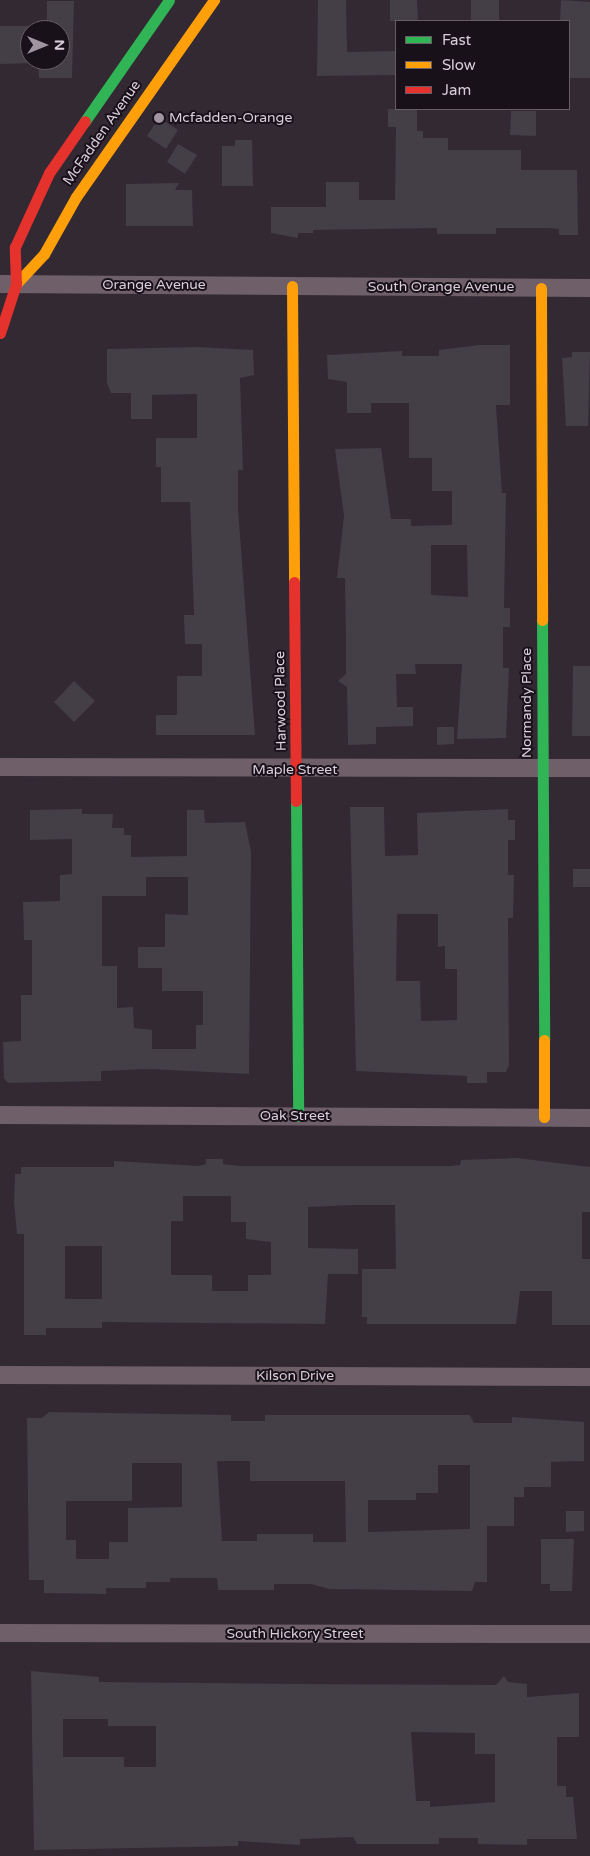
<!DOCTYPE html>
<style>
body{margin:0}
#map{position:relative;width:590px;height:1856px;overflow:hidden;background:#322933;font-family:"Varela Round",sans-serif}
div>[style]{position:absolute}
.building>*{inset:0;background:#443e47}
.street>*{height:18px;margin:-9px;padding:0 9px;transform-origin:9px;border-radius:9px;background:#6e5f69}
.fast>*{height:11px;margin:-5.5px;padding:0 5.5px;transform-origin:5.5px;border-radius:5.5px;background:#30b455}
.slow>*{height:11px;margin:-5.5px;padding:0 5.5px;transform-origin:5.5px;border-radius:5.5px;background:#ff9f0a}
.jam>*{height:11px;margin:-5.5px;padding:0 5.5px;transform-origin:5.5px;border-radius:5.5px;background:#e5322d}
.dots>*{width:14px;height:14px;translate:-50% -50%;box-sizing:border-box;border:2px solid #191119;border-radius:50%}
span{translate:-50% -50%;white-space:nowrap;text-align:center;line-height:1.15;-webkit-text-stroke:4px #191119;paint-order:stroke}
.poi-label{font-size:14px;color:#d9ceda}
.left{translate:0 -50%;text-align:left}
.street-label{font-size:14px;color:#d9ceda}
.legend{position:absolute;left:395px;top:20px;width:175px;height:90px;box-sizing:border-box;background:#191119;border:1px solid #665d66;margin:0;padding:6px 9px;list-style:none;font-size:15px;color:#d9ceda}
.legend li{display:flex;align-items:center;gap:10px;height:25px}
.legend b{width:25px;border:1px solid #665d66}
.north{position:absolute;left:20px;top:20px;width:50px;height:50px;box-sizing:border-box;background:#191119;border:1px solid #665d66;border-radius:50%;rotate:90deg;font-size:14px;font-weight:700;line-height:20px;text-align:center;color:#d9ceda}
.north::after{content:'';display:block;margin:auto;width:18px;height:22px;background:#9f94a0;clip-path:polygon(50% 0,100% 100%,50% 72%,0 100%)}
</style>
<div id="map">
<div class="building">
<i style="clip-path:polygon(318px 0,346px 0,347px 52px,396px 51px,396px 75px,317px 76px)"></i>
<i style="clip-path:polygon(390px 0,417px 0,418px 21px,390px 21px)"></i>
<i style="clip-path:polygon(471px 0,499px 0,499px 21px,471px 21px)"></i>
<i style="clip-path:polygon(561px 0,590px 2px,590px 78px,569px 78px,569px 21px,560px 21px)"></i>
<i style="clip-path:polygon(evenodd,47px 1px,74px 1px,72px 78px,39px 78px,38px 63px,0 64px,0 26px,47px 26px,47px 1px,30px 30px,60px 30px,60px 60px,30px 60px,30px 30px)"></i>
<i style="clip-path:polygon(388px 109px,417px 109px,417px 131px,423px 131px,423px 138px,448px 138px,448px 150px,521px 150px,521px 170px,577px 170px,578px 235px,559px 235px,559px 229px,550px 228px,496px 228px,496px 234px,437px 234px,437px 228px,313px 230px,313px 233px,298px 233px,298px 238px,271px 233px,271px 207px,326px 207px,326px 182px,359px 182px,359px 200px,395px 200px,396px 127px,388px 127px)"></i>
<i style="clip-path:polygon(511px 111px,536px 111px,536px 136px,510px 135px)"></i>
<i style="clip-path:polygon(159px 118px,178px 130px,166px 149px,147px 136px)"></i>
<i style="clip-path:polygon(235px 140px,252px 140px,253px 186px,222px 186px,222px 146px,235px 146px)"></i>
<i style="clip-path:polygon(178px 144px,197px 155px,185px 174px,167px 162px)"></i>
<i style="clip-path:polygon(179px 183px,175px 190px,192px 190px,193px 226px,126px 226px,126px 184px)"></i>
<i style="clip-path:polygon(evenodd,479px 345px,510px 345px,510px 405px,496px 405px,502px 493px,506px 493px,504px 608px,510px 608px,510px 627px,503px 627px,503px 668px,509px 668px,506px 738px,457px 739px,462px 664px,415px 664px,416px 674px,396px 674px,397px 707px,413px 707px,413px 726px,376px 727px,376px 744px,348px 745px,347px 687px,338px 681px,346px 674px,346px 640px,345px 578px,337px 578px,344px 516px,335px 449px,381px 448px,391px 519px,411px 519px,411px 526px,452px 525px,452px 491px,432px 491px,432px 458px,409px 458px,409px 403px,371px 403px,371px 413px,347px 413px,347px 382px,328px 379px,327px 355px,402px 351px,402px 356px,439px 356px,439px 350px,479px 345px,431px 545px,467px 545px,468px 597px,431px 595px,431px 545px)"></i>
<i style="clip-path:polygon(198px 347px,253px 350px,254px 375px,240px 378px,243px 470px,238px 470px,238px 509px,255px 735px,156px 735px,156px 715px,177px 715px,177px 676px,202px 676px,202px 644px,185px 644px,184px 615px,194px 615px,190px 502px,161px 502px,161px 467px,156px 467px,156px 438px,197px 438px,197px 394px,152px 395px,152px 419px,131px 419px,131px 393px,111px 393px,107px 383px,107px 349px)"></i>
<i style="clip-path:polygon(572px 352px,590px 352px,588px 426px,566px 426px,562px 358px,572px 357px)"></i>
<i style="clip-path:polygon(573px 666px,590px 666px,590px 736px,572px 736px)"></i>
<i style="clip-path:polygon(74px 681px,95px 701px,74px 722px,54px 702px)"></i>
<i style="clip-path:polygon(437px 727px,454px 727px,454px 744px,437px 745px)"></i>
<i style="clip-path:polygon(evenodd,350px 807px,384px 807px,385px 856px,418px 855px,417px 813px,508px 809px,508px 820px,515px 820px,515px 840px,508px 840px,508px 875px,514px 875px,513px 918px,508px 918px,509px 1065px,506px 1072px,487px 1072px,487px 1083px,467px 1083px,467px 1076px,356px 1071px,350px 807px,397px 914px,438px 914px,438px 947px,445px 946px,445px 969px,457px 969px,457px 1020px,421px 1021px,420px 981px,396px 981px,397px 914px)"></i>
<i style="clip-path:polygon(evenodd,82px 809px,82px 814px,113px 814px,112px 828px,124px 828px,124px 835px,131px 835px,131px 857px,187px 856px,187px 810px,204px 810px,205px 823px,245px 822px,251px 852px,249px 1074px,148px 1069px,101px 1071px,101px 1081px,8px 1083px,4px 1078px,3px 1042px,21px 1041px,21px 995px,32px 995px,32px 940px,24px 940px,23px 902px,60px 901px,60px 875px,72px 874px,72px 839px,30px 840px,30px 810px,82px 809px,146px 877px,188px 877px,188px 915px,165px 914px,165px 947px,138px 947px,138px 968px,162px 968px,162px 991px,203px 991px,203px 1025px,196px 1025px,196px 1049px,152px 1049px,152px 1030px,134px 1028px,133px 1007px,117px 1008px,117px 966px,102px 966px,102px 896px,146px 896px,146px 877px)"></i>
<i style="clip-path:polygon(573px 869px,590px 869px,590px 887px,573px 887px)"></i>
<i style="clip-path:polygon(evenodd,517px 1158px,590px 1167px,590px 1212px,582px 1212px,582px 1259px,590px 1259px,590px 1325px,552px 1325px,552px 1291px,520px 1291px,516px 1324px,367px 1324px,367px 1317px,362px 1317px,362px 1269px,396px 1269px,395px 1205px,354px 1205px,308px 1207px,308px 1248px,358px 1249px,358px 1274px,328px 1274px,325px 1324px,102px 1322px,102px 1328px,46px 1328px,46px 1335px,24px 1335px,24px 1234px,17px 1234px,14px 1203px,15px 1174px,21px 1174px,21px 1167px,114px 1167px,114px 1161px,199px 1166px,206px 1164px,206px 1159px,223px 1159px,223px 1164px,239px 1166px,451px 1166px,460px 1165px,461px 1160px,517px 1158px,183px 1196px,231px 1196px,231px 1222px,246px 1222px,246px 1239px,271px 1242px,271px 1275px,248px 1275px,248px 1291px,212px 1291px,212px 1275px,171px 1275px,171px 1221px,183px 1221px,183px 1196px,517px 1158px,65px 1246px,102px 1246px,102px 1299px,65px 1299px,65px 1246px)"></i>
<i style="clip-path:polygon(evenodd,49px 1412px,231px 1415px,231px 1421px,265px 1421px,265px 1415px,470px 1415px,474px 1423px,512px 1423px,512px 1417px,584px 1422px,584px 1461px,551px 1462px,551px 1487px,524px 1487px,524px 1497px,514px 1497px,514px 1526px,487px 1526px,487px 1582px,475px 1582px,472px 1591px,329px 1589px,311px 1584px,274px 1584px,274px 1590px,218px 1590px,217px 1578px,170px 1578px,170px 1582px,146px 1582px,146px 1588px,106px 1588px,106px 1594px,44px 1593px,44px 1580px,29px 1580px,27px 1418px,42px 1418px,49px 1412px,217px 1461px,250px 1461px,250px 1481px,345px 1481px,346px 1542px,313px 1542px,313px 1534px,257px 1534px,257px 1541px,222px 1541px,217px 1461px,49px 1412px,132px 1463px,182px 1463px,182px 1507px,128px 1508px,128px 1542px,109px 1542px,109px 1559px,76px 1559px,76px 1540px,66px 1540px,66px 1501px,132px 1501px,132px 1463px,49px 1412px,438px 1465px,470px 1465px,470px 1529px,368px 1532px,368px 1500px,416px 1500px,416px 1493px,438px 1493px,438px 1465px)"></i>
<i style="clip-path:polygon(566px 1511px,584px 1511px,584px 1531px,566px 1532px)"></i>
<i style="clip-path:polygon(541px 1539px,574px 1539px,572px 1591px,550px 1591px,550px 1584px,541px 1584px)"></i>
<i style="clip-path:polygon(evenodd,31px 1671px,99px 1677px,99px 1682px,297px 1684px,496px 1685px,504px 1676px,508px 1682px,527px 1684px,527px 1697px,579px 1693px,579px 1737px,557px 1737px,557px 1786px,566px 1786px,566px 1797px,573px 1797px,577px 1839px,527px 1839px,527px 1845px,478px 1844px,478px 1838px,439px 1838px,439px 1844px,357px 1844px,353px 1837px,300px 1839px,300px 1845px,238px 1841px,238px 1846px,34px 1850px,31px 1671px,63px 1719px,108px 1719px,108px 1726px,156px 1726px,156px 1767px,124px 1767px,124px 1757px,63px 1757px,63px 1719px,31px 1671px,411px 1732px,475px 1733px,475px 1754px,495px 1754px,495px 1802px,430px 1807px,430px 1801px,416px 1801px,411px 1732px)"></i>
</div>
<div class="street">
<i style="left:0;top:284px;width:590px;rotate:0.39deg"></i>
<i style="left:0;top:767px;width:590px;rotate:0.1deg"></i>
<i style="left:0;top:1115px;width:590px;rotate:0.29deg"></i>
<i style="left:0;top:1375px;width:590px;rotate:0.19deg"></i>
<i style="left:0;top:1633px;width:590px;rotate:0.1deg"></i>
</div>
<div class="fast">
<i style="left:85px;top:121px;width:147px;rotate:-55.2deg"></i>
<i style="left:542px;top:620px;width:420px;rotate:89.7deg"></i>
<i style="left:296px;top:801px;width:315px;rotate:89.6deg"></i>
</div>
<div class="slow">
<i style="left:16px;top:284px;width:41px;rotate:-47deg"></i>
<i style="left:44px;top:254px;width:65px;rotate:-60.7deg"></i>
<i style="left:76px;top:197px;width:241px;rotate:-55deg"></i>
<i style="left:292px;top:286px;width:296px;rotate:89.6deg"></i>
<i style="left:541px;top:288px;width:332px;rotate:89.8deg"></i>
<i style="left:544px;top:1040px;width:77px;rotate:90deg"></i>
</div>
<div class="jam">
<i style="left:0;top:333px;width:52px;rotate:-71.9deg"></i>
<i style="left:16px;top:284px;width:37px;rotate:-92deg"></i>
<i style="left:15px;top:247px;width:81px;rotate:-65.3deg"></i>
<i style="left:49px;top:173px;width:63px;rotate:-55.3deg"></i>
<i style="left:294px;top:582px;width:219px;rotate:89.5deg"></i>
</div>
<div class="dots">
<i style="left:159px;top:118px;background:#9f94a0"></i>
</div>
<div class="poi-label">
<span class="left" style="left:169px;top:118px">Mcfadden-Orange</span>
</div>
<div class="street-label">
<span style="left:102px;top:133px;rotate:-55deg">McFadden Avenue</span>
<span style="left:154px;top:285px">Orange Avenue</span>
<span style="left:441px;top:287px">South Orange Avenue</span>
<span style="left:281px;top:701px;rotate:-91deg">Harwood Place</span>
<span style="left:527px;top:703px;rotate:-90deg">Normandy Place</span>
<span style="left:295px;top:770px">Maple Street</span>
<span style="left:295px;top:1116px">Oak Street</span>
<span style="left:295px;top:1376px">Kilson Drive</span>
<span style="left:295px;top:1634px">South Hickory Street</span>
</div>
<ul class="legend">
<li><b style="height:6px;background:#30b455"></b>Fast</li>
<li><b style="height:6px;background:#ff9f0a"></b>Slow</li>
<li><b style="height:6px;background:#e5322d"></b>Jam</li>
</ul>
<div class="north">N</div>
</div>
